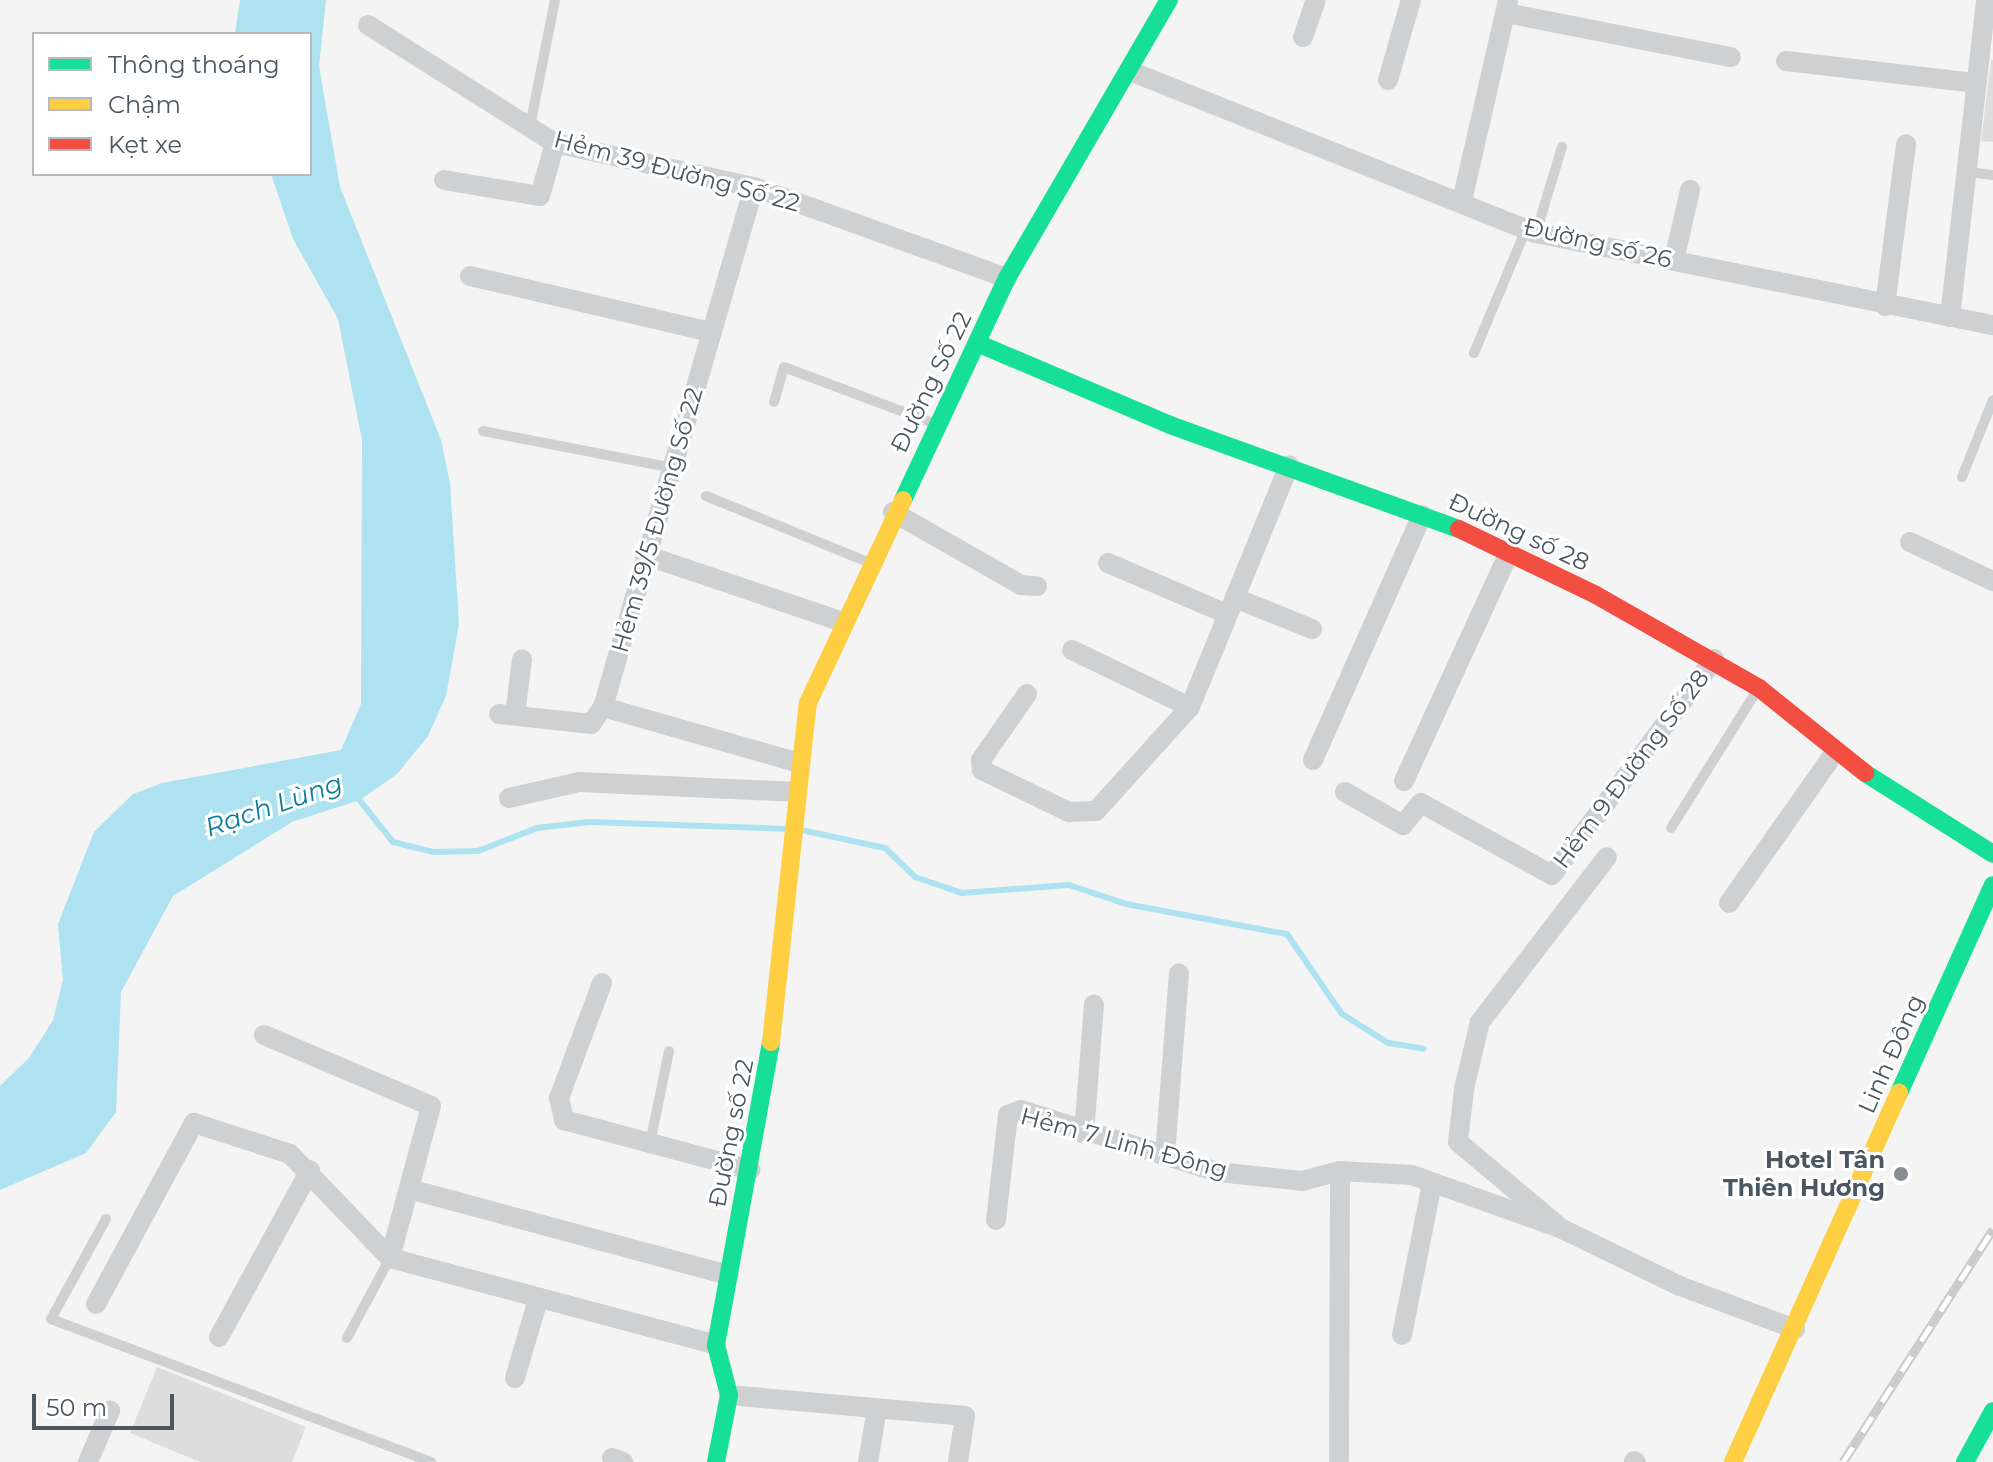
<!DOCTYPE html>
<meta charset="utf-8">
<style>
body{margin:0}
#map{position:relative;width:1993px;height:1462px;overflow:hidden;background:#f4f4f4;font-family:Montserrat,sans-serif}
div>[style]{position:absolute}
.water>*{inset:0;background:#aee2f0}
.stream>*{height:6px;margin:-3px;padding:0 3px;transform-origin:3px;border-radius:3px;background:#aee2f0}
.building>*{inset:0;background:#ddddde}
.lane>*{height:10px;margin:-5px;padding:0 5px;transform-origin:5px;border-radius:5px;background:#ced0d2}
.street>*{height:20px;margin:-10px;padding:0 10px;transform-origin:10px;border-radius:10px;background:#ced0d2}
.fast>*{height:18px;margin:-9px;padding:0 9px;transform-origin:9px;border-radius:9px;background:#16e098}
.slow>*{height:18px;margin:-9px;padding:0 9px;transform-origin:9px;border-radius:9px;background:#ffcf43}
.jam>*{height:18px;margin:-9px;padding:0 9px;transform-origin:9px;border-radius:9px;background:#f24e42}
.rail>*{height:9px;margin-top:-4.5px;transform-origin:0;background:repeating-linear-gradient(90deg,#fff 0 18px,#c9cacc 0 36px);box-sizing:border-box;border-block:2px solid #c9cacc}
.dots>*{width:22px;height:22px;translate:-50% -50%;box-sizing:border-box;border:4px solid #fff;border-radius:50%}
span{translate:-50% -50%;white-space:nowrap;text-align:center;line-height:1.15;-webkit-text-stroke:6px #fff;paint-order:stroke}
.street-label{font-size:24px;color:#4a5661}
.poi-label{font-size:24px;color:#4a5661;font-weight:700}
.right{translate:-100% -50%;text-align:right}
.water-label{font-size:26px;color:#0c7c9b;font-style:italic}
.legend{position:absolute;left:32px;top:32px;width:280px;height:144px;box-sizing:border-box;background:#fff;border:2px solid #b7bbc0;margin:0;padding:10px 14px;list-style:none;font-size:24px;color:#4a5661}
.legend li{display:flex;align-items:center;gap:16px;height:40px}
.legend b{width:40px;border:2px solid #b7bbc0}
.scale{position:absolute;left:32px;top:1394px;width:142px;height:36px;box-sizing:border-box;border:4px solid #4a5661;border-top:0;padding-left:10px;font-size:24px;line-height:28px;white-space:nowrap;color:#4a5661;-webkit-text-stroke:6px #fff;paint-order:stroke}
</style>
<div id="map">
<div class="water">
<i style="clip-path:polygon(240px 0,326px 0,319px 66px,340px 187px,441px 440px,450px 483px,459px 624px,446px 696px,428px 736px,397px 774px,360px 800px,292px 822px,173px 896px,121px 992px,116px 1112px,86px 1153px,0 1190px,0 1086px,29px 1058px,53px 1020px,63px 980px,58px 924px,94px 832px,133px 794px,162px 783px,341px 750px,361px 704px,362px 440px,338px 319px,293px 239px,271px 174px,310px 174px,310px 34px,235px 34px)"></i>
</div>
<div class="stream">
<i style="left:357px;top:797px;width:58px;rotate:51.3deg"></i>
<i style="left:393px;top:842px;width:41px;rotate:14deg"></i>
<i style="left:433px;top:852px;width:45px;rotate:-1.3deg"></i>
<i style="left:478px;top:851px;width:63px;rotate:-21.3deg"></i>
<i style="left:537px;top:828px;width:52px;rotate:-6.6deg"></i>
<i style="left:589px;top:822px;width:197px;rotate:2deg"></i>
<i style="left:801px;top:830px;width:86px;rotate:12.1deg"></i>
<i style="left:885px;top:848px;width:42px;rotate:44deg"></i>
<i style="left:915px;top:877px;width:50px;rotate:18.8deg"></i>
<i style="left:962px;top:893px;width:107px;rotate:-4.3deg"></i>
<i style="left:1069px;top:885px;width:60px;rotate:18.4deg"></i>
<i style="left:1126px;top:904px;width:164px;rotate:10.6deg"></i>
<i style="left:1287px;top:934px;width:97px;rotate:55.5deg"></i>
<i style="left:1342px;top:1014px;width:54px;rotate:32.2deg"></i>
<i style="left:1388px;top:1043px;width:36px;rotate:9deg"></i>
</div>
<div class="building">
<i style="clip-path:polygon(1991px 60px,1993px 60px,1993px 142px,1981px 141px)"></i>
<i style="clip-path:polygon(157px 1367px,306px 1427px,292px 1462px,200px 1462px,130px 1433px)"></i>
</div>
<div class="lane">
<i style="left:530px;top:126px;width:128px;rotate:-78.8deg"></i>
<i style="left:1968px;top:172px;width:25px;rotate:7deg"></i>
<i style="left:1536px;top:233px;width:90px;rotate:-73.2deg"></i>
<i style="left:1474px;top:353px;width:134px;rotate:-67.2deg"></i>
<i style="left:774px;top:402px;width:36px;rotate:-74deg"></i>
<i style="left:784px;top:367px;width:162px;rotate:20.6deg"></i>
<i style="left:483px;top:431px;width:194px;rotate:11deg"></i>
<i style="left:1962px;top:477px;width:83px;rotate:-68.1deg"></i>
<i style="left:706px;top:496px;width:177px;rotate:22.2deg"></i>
<i style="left:1671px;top:828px;width:164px;rotate:-58deg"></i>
<i style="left:650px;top:1143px;width:94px;rotate:-78.3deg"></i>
<i style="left:106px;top:1219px;width:114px;rotate:118.8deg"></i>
<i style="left:51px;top:1319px;width:406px;rotate:20.6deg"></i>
<i style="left:347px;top:1338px;width:91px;rotate:-61.7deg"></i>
</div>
<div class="street">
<i style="left:1506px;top:13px;width:229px;rotate:11.1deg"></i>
<i style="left:368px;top:25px;width:221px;rotate:32.3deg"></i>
<i style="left:555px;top:143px;width:204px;rotate:12.5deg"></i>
<i style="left:754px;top:187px;width:269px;rotate:19.8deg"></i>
<i style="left:1303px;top:37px;width:39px;rotate:-71deg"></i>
<i style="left:1786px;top:61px;width:192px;rotate:6.6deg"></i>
<i style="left:1130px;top:71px;width:437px;rotate:21.8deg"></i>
<i style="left:1536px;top:233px;width:466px;rotate:11.4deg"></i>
<i style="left:1388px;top:80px;width:83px;rotate:-74deg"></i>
<i style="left:444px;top:180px;width:97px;rotate:9.5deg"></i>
<i style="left:540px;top:196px;width:55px;rotate:-74.2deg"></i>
<i style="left:1462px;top:201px;width:206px;rotate:-77.1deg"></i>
<i style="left:1674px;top:260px;width:72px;rotate:-77.1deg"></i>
<i style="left:470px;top:276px;width:247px;rotate:13.1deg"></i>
<i style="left:1885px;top:306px;width:163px;rotate:-82.6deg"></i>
<i style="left:1950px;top:317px;width:319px;rotate:-83.5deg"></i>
<i style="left:893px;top:512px;width:147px;rotate:29.7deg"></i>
<i style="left:1021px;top:585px;width:16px;rotate:4deg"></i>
<i style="left:1910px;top:542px;width:92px;rotate:25.2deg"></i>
<i style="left:645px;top:555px;width:209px;rotate:18.7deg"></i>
<i style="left:1108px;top:563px;width:129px;rotate:23.2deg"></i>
<i style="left:1235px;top:598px;width:83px;rotate:21.9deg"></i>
<i style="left:1072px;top:650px;width:131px;rotate:25.8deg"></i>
<i style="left:1027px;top:694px;width:80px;rotate:124.9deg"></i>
<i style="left:981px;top:760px;width:10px;rotate:84deg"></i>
<i style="left:982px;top:770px;width:97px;rotate:25.8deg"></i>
<i style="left:1069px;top:812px;width:27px;rotate:-2deg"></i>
<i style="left:1096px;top:811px;width:140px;rotate:-47.9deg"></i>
<i style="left:1190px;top:707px;width:261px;rotate:-67.7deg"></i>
<i style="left:603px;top:707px;width:205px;rotate:15.9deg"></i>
<i style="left:499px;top:714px;width:93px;rotate:6.2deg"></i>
<i style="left:591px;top:724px;width:21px;rotate:-55deg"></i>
<i style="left:603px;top:707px;width:541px;rotate:-73.81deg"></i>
<i style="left:515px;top:715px;width:56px;rotate:-82.9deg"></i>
<i style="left:1313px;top:760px;width:268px;rotate:-66deg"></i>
<i style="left:1404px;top:781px;width:251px;rotate:-65.3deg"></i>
<i style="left:1345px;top:792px;width:67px;rotate:29.6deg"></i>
<i style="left:1403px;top:825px;width:28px;rotate:-51deg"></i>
<i style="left:1421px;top:803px;width:149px;rotate:28.8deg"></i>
<i style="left:1552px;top:875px;width:270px;rotate:-53.1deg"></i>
<i style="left:509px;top:798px;width:72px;rotate:-12.9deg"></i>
<i style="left:579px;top:782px;width:217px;rotate:2.6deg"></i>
<i style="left:1729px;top:903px;width:184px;rotate:-54.9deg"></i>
<i style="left:602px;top:983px;width:123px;rotate:110.5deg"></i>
<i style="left:559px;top:1098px;width:23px;rotate:77deg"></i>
<i style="left:564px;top:1120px;width:193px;rotate:15deg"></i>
<i style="left:264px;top:1035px;width:181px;rotate:23deg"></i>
<i style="left:431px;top:1106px;width:157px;rotate:105.1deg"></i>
<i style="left:1084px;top:1134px;width:130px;rotate:-85.6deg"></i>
<i style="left:1165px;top:1155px;width:182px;rotate:-85.6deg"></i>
<i style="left:413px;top:1190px;width:327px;rotate:15.1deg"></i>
<i style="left:996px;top:1220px;width:106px;rotate:-83.5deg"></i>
<i style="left:1008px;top:1115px;width:14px;rotate:-21deg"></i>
<i style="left:1021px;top:1110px;width:207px;rotate:17.5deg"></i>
<i style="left:1218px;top:1172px;width:84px;rotate:6.1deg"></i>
<i style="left:1302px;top:1181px;width:39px;rotate:-15deg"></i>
<i style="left:1340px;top:1171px;width:72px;rotate:3.2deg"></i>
<i style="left:1412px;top:1175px;width:157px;rotate:19.7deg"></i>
<i style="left:1560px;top:1228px;width:133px;rotate:25.8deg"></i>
<i style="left:1680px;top:1286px;width:123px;rotate:20.5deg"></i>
<i style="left:1557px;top:1225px;width:129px;rotate:-140deg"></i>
<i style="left:1458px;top:1142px;width:53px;rotate:-83.5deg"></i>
<i style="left:1464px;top:1089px;width:69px;rotate:-76.6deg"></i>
<i style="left:1480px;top:1022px;width:208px;rotate:-52.4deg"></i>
<i style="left:96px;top:1304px;width:206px;rotate:-61.6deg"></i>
<i style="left:194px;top:1123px;width:101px;rotate:17.9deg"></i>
<i style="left:290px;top:1154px;width:144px;rotate:46.1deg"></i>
<i style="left:390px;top:1258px;width:337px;rotate:14.9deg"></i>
<i style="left:1402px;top:1335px;width:154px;rotate:-78.8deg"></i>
<i style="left:219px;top:1337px;width:190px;rotate:-61.4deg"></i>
<i style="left:515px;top:1378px;width:81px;rotate:-73.6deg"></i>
<i style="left:729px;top:1395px;width:237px;rotate:5.1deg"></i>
<i style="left:965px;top:1416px;width:47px;rotate:98.7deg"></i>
<i style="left:612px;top:1458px;width:12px;rotate:20deg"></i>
<i style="left:1634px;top:1461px;width:2px;rotate:27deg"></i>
<i style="left:88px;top:1462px;width:56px;rotate:-66.7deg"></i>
<i style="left:868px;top:1462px;width:54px;rotate:-80.4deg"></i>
<i style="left:1339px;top:1462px;width:291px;rotate:-89.8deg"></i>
</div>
<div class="fast">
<i style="left:977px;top:343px;width:210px;rotate:23deg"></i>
<i style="left:1170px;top:425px;width:307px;rotate:19.8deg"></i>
<i style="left:903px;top:500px;width:245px;rotate:-64.9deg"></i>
<i style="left:1007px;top:278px;width:322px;rotate:-59.8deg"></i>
<i style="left:1865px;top:773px;width:151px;rotate:32.3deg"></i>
<i style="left:1899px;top:1093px;width:228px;rotate:-65.7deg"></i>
<i style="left:716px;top:1462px;width:68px;rotate:-79deg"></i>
<i style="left:729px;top:1395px;width:52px;rotate:-104.6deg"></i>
<i style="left:716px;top:1345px;width:308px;rotate:-79.7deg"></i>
<i style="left:1965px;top:1462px;width:58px;rotate:-61.2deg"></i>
</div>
<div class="slow">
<i style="left:771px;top:1042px;width:341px;rotate:-83.8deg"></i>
<i style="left:808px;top:703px;width:224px;rotate:-64.9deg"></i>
<i style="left:1733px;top:1462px;width:405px;rotate:-65.8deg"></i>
</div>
<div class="jam">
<i style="left:1459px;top:529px;width:152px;rotate:25.7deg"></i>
<i style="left:1596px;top:595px;width:188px;rotate:29.7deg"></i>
<i style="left:1759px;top:688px;width:136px;rotate:38.7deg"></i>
</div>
<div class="rail">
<i style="left:1843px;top:1462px;width:277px;rotate:-57.2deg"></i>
</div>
<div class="dots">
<i style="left:1901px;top:1174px;background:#868d94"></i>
</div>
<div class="street-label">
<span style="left:677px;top:171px;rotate:15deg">Hẻm 39 Đường Số 22</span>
<span style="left:1598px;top:243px;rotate:13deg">Đường số 26</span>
<span style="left:931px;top:382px;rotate:-64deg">Đường Số 22</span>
<span style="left:657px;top:520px;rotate:-74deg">Hẻm 39/5 Đường Số 22</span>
<span style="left:1519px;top:532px;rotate:25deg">Đường số 28</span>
<span style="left:1631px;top:769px;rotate:-53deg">Hẻm 9 Đường Số 28</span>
<span style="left:1891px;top:1054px;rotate:-66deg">Linh Đông</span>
<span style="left:731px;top:1133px;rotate:-79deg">Đường số 22</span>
<span style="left:1124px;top:1143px;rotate:15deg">Hẻm 7 Linh Đông</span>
</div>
<div class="poi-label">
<span class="right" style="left:1885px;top:1174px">Hotel Tân<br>Thiên Hương</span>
</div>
<div class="water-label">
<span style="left:274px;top:806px;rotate:-19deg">Rạch Lùng</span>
</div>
<ul class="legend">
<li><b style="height:10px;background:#16e098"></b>Thông thoáng</li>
<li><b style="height:10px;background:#ffcf43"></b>Chậm</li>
<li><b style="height:10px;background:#f24e42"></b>Kẹt xe</li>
</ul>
<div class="scale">50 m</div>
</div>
